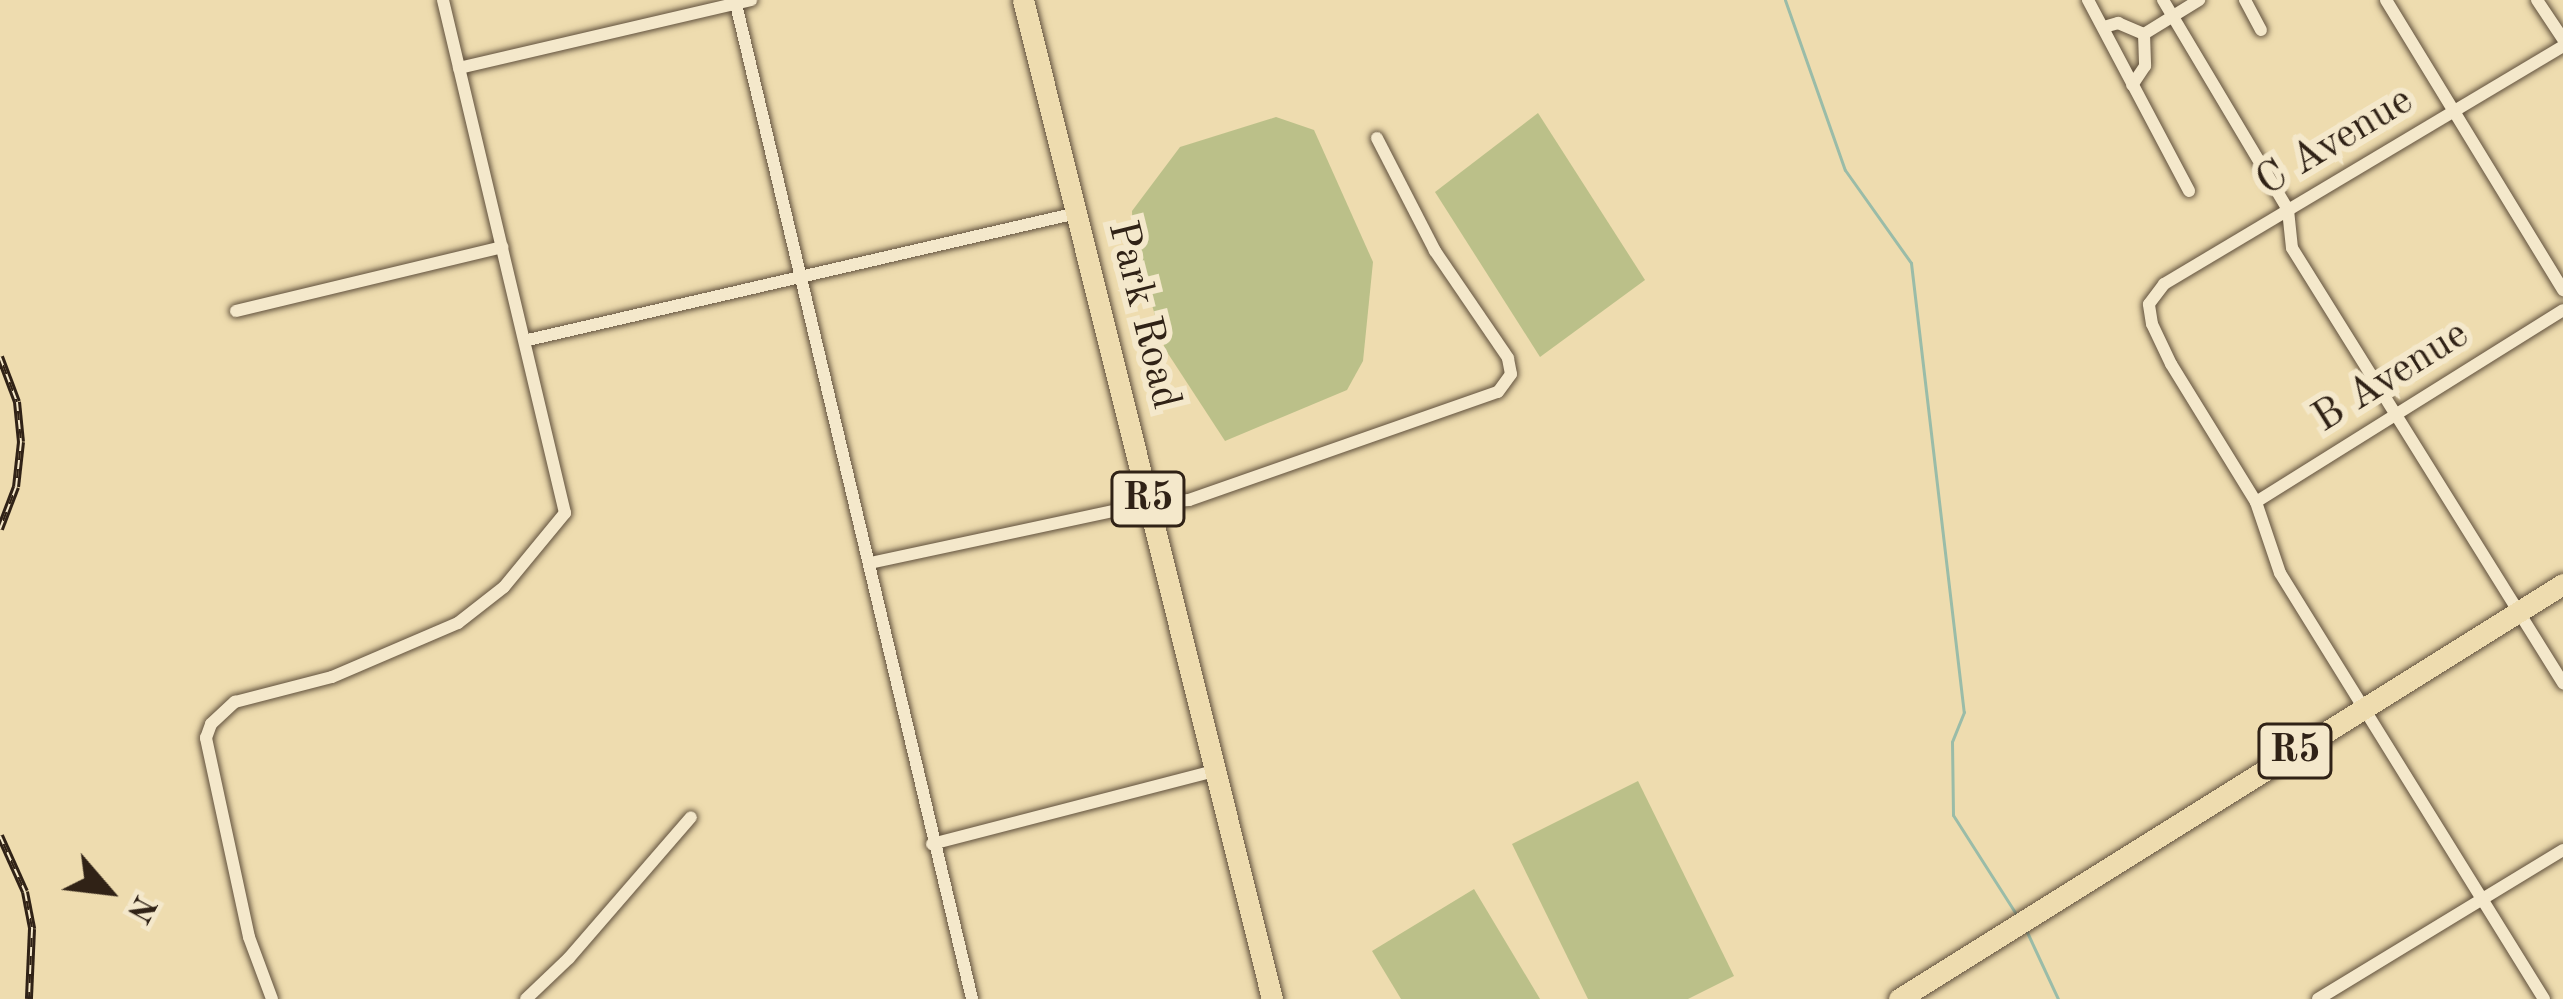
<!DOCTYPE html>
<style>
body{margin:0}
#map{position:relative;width:2563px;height:999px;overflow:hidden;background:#eedcaf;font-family:"Old Standard TT",serif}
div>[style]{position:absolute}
.green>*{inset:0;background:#bbc089}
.stream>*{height:3px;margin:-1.5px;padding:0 1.5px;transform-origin:1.5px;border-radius:1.5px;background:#9abca8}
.roads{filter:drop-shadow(0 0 3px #60503c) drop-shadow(0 0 3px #60503c)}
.street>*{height:12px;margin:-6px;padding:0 6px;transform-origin:6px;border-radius:6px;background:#f4e8cb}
.highway>*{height:21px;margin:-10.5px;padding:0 10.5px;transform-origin:10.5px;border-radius:10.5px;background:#eedcaf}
.rail>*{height:8px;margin-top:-4px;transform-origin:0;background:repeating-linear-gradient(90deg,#f4e8cb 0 9px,#302216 0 18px);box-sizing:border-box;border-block:3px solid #302216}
span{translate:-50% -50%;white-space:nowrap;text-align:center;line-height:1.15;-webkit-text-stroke:12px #f4e8cb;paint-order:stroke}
.shield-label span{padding:3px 9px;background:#f4e8cb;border:3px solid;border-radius:9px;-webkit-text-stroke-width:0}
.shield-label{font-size:39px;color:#302216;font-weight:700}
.street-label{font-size:42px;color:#302216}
.north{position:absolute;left:48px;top:831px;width:120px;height:120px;-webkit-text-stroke:9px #f4e8cb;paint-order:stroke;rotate:118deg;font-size:33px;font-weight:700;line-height:48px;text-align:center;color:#302216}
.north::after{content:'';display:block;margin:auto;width:42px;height:54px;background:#302216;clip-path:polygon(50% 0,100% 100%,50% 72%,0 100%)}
</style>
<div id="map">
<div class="green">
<i style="clip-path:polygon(1538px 113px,1645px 280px,1540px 357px,1435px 192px)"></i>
<i style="clip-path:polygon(1276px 117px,1314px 130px,1373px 262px,1363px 361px,1347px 390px,1225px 441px,1165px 349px,1133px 241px,1132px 211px,1180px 147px)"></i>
<i style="clip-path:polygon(1638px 781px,1734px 976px,1688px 999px,1588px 999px,1512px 844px)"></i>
<i style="clip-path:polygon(1474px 889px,1540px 999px,1401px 999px,1372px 951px)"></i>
</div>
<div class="stream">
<i style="left:1785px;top:0;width:180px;rotate:70.6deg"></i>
<i style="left:1845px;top:170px;width:114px;rotate:54.6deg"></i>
<i style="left:1911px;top:263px;width:452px;rotate:83.3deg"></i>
<i style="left:1964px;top:712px;width:32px;rotate:112deg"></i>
<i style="left:1952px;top:742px;width:73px;rotate:89.2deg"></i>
<i style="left:1953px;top:815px;width:121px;rotate:57.5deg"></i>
<i style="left:2026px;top:930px;width:76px;rotate:65.1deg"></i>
</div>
<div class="roads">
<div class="street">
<i style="left:735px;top:0;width:1027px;rotate:76.65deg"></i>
<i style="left:2088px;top:0;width:216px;rotate:62.1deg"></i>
<i style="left:2163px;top:0;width:244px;rotate:59.2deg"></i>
<i style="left:2288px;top:210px;width:38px;rotate:84deg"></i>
<i style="left:2292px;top:248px;width:513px;rotate:58.08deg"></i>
<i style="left:2245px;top:0;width:34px;rotate:62deg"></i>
<i style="left:2386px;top:0;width:340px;rotate:58.6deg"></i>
<i style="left:2537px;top:0;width:47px;rotate:56.3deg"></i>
<i style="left:2104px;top:27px;width:15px;rotate:-16deg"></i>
<i style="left:2118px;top:23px;width:28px;rotate:23deg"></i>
<i style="left:2144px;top:34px;width:32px;rotate:88deg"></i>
<i style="left:2145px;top:66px;width:23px;rotate:124deg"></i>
<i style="left:2144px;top:34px;width:65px;rotate:-31.7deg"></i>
<i style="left:459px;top:68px;width:300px;rotate:-13.1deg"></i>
<i style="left:236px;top:311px;width:274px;rotate:-13.5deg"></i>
<i style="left:528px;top:340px;width:563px;rotate:-13.03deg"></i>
<i style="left:2256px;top:502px;width:362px;rotate:-32deg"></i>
<i style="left:870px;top:563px;width:285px;rotate:-12.1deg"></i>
<i style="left:1149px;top:503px;width:40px;rotate:-4.3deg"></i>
<i style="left:1189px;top:500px;width:327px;rotate:-19.3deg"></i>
<i style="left:1498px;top:392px;width:22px;rotate:-54deg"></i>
<i style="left:1511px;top:374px;width:16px;rotate:-101deg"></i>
<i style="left:1508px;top:358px;width:130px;rotate:-124.3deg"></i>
<i style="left:1435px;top:251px;width:127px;rotate:-117.2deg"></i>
<i style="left:932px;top:844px;width:292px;rotate:-14.5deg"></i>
<i style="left:272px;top:999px;width:66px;rotate:-110.4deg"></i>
<i style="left:249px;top:937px;width:204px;rotate:-102.2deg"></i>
<i style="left:206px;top:738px;width:15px;rotate:-70deg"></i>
<i style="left:211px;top:724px;width:33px;rotate:-43deg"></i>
<i style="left:235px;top:702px;width:100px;rotate:-14.5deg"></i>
<i style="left:332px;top:677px;width:137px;rotate:-23.2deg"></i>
<i style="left:458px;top:623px;width:58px;rotate:-38deg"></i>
<i style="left:504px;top:587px;width:96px;rotate:-50.5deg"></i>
<i style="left:565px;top:513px;width:527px;rotate:-103.38deg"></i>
<i style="left:526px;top:999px;width:59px;rotate:-43.6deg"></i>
<i style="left:569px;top:958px;width:186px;rotate:-49.1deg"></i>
<i style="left:2318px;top:999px;width:287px;rotate:-31.3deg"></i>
<i style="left:2544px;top:999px;width:501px;rotate:-121.79deg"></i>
<i style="left:2280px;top:573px;width:75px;rotate:-108.7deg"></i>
<i style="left:2256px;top:502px;width:162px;rotate:-121.6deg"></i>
<i style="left:2171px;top:364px;width:44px;rotate:-115.4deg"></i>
<i style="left:2152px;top:324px;width:20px;rotate:-99deg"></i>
<i style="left:2149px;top:304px;width:25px;rotate:-53deg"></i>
<i style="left:2164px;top:284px;width:465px;rotate:-30.8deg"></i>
</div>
<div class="highway">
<i style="left:1023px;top:0;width:1030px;rotate:76deg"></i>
<i style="left:1899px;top:999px;width:783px;rotate:-32.01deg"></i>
</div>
</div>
<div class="rail">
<i style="left:0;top:357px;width:48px;rotate:69.3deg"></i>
<i style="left:17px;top:402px;width:40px;rotate:84.3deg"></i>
<i style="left:21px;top:442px;width:45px;rotate:96.3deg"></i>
<i style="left:16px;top:487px;width:45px;rotate:110.9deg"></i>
<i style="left:0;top:836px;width:61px;rotate:65.9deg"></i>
<i style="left:25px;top:892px;width:38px;rotate:79deg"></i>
<i style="left:32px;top:929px;width:70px;rotate:92.5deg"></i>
</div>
<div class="shield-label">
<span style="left:1148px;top:499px">R5</span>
<span style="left:2295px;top:751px">R5</span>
</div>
<div class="street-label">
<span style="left:2335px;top:142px;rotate:-31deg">C Avenue</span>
<span style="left:1143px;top:315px;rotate:76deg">Park Road</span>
<span style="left:2391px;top:377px;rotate:-32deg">B Avenue</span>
</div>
<div class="north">N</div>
</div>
